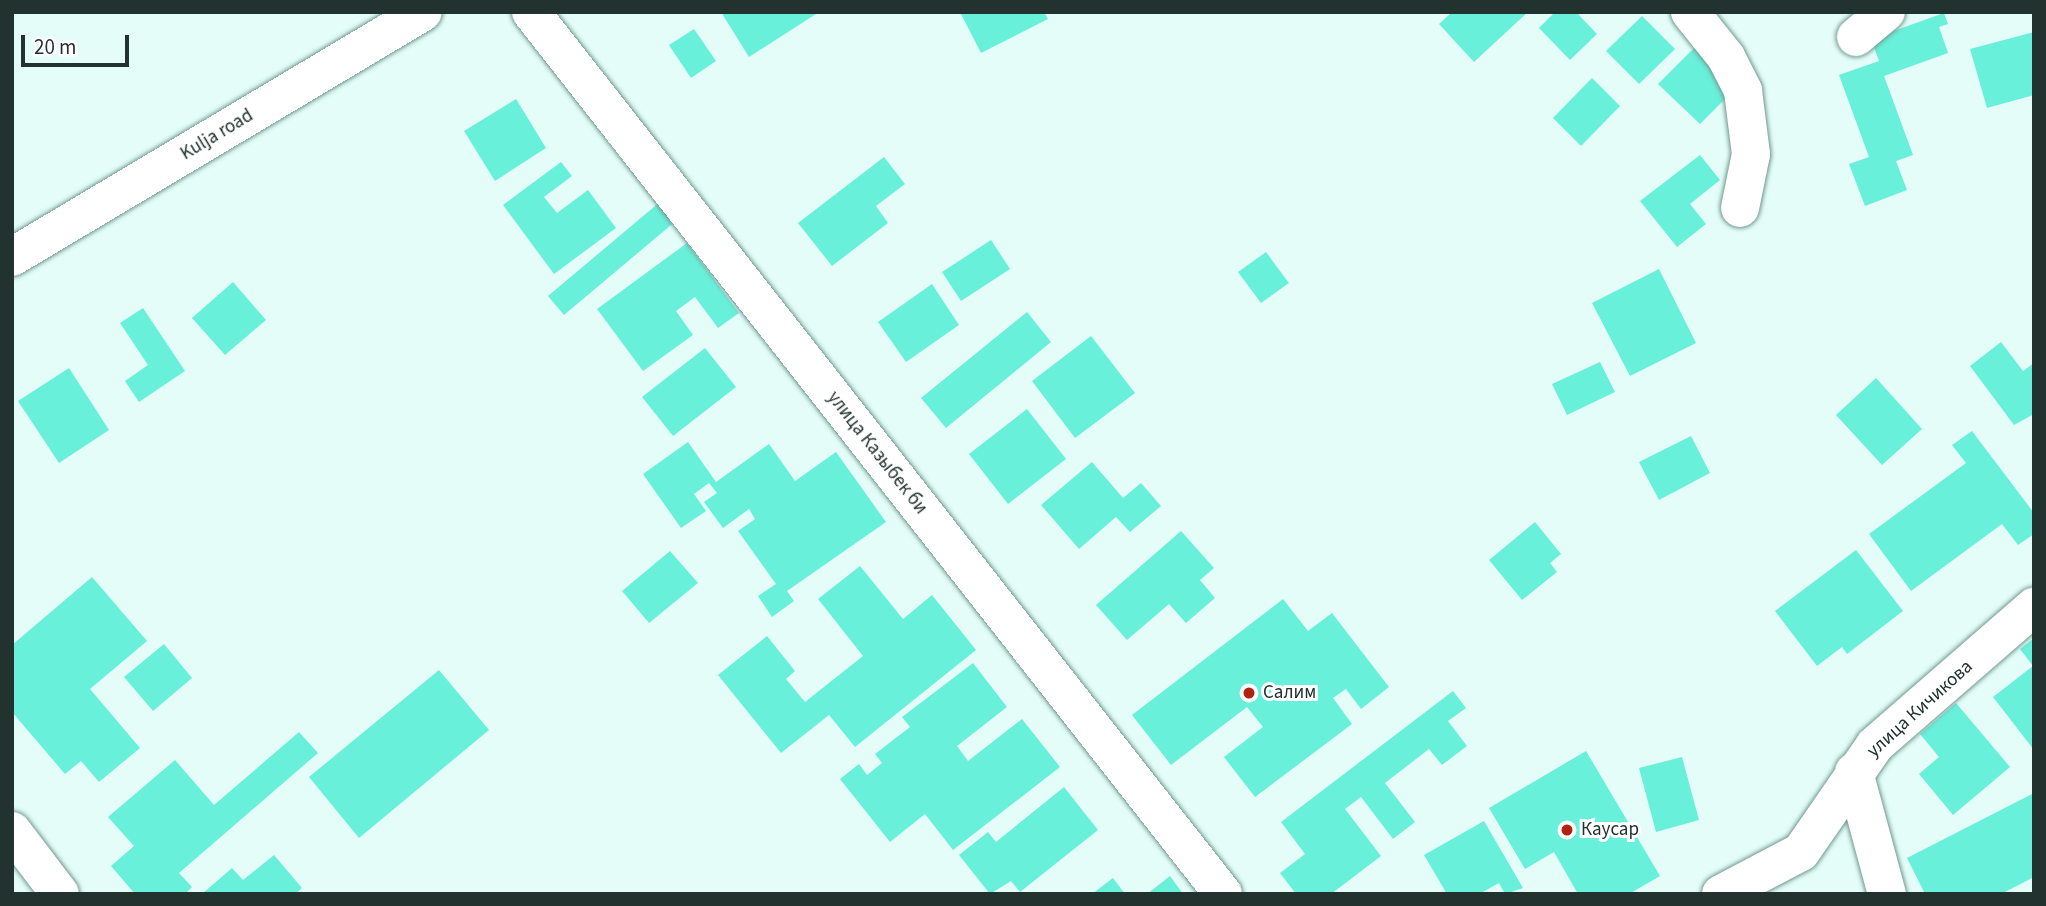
<!DOCTYPE html>
<meta charset="utf-8">
<style>
body{margin:0}
#map{position:relative;width:2046px;height:906px;overflow:hidden;background:#e4fdf8;font-family:"Source Sans 3",sans-serif}
div>[style]{position:absolute}
.building>*{inset:0;background:#69f0da}
.roads{filter:drop-shadow(0 0 2px #719991) drop-shadow(0 0 2px #719991)}
.minor>*{height:38px;margin:-19px;padding:0 19px;transform-origin:19px;border-radius:19px;background:#fff}
.major>*{height:38px;margin:-19px;padding:0 19px;transform-origin:19px;border-radius:19px;background:#fff}
.dots>*{width:19px;height:19px;translate:-50% -50%;box-sizing:border-box;border:4px solid #fff;border-radius:50%}
span{translate:-50% -50%;white-space:nowrap;text-align:center;line-height:1.15;-webkit-text-stroke:6px #fff;paint-order:stroke}
.street-label{font-size:19px;color:#22322f}
.poi-label{font-size:19px;color:#22322f}
.left{translate:0 -50%;text-align:left}
.frame{position:absolute;inset:0;border:14px solid #22322f;pointer-events:none}
.scale{position:absolute;left:21px;top:35px;width:108px;height:32px;box-sizing:border-box;border:4px solid #22322f;border-top:0;padding-left:9px;font-size:21px;line-height:24px;white-space:nowrap;color:#22322f;-webkit-text-stroke:5px #fff;paint-order:stroke}
</style>
<div id="map">
<div class="building">
<i style="clip-path:polygon(721px 12px,819px 12px,749px 57px)"></i>
<i style="clip-path:polygon(960px 12px,1044px 12px,1048px 19px,981px 53px)"></i>
<i style="clip-path:polygon(1452px 12px,1528px 12px,1474px 62px,1439px 24px)"></i>
<i style="clip-path:polygon(1555px 12px,1576px 12px,1597px 34px,1570px 60px,1539px 28px)"></i>
<i style="clip-path:polygon(1944px 13px,1948px 24px,1939px 27px,1948px 53px,1884px 76px,1913px 155px,1896px 161px,1907px 190px,1865px 206px,1849px 164px,1869px 157px,1839px 75px,1879px 61px,1871px 39px)"></i>
<i style="clip-path:polygon(1642px 16px,1675px 49px,1639px 84px,1606px 51px)"></i>
<i style="clip-path:polygon(694px 29px,716px 61px,691px 78px,669px 45px)"></i>
<i style="clip-path:polygon(2034px 32px,2034px 95px,1987px 108px,1970px 49px)"></i>
<i style="clip-path:polygon(1695px 47px,1737px 87px,1700px 124px,1658px 84px)"></i>
<i style="clip-path:polygon(1592px 78px,1620px 106px,1581px 146px,1553px 118px)"></i>
<i style="clip-path:polygon(516px 99px,546px 148px,495px 181px,464px 131px)"></i>
<i style="clip-path:polygon(1700px 155px,1720px 180px,1690px 204px,1706px 224px,1677px 247px,1640px 201px)"></i>
<i style="clip-path:polygon(884px 157px,905px 184px,876px 206px,888px 223px,832px 266px,798px 223px)"></i>
<i style="clip-path:polygon(561px 162px,572px 176px,544px 197px,557px 213px,588px 190px,616px 228px,554px 274px,503px 205px)"></i>
<i style="clip-path:polygon(661px 201px,677px 220px,564px 315px,548px 296px)"></i>
<i style="clip-path:polygon(991px 240px,1010px 269px,961px 301px,942px 272px)"></i>
<i style="clip-path:polygon(687px 243px,739px 313px,718px 328px,695px 297px,676px 311px,693px 335px,643px 371px,597px 309px)"></i>
<i style="clip-path:polygon(1266px 252px,1289px 283px,1261px 303px,1238px 272px)"></i>
<i style="clip-path:polygon(1659px 269px,1696px 343px,1630px 376px,1592px 303px)"></i>
<i style="clip-path:polygon(233px 282px,266px 320px,225px 355px,192px 318px)"></i>
<i style="clip-path:polygon(932px 284px,959px 325px,906px 362px,878px 322px)"></i>
<i style="clip-path:polygon(143px 308px,185px 371px,139px 402px,125px 381px,148px 365px,120px 323px)"></i>
<i style="clip-path:polygon(1027px 312px,1051px 342px,946px 428px,921px 398px)"></i>
<i style="clip-path:polygon(1091px 336px,1135px 393px,1075px 438px,1032px 381px)"></i>
<i style="clip-path:polygon(2001px 342px,2023px 371px,2034px 363px,2034px 414px,2014px 425px,1970px 366px)"></i>
<i style="clip-path:polygon(705px 348px,736px 387px,673px 436px,642px 397px)"></i>
<i style="clip-path:polygon(1600px 362px,1615px 392px,1567px 415px,1552px 384px)"></i>
<i style="clip-path:polygon(69px 368px,109px 430px,59px 463px,18px 401px)"></i>
<i style="clip-path:polygon(1876px 378px,1922px 429px,1882px 465px,1836px 415px)"></i>
<i style="clip-path:polygon(1027px 409px,1066px 459px,1008px 504px,969px 454px)"></i>
<i style="clip-path:polygon(1972px 431px,2034px 513px,2034px 534px,2018px 545px,2002px 524px,1911px 591px,1869px 534px,1966px 463px,1952px 445px)"></i>
<i style="clip-path:polygon(1691px 436px,1710px 473px,1659px 500px,1639px 462px)"></i>
<i style="clip-path:polygon(688px 442px,716px 482px,769px 444px,795px 481px,836px 452px,886px 522px,787px 591px,794px 601px,772px 617px,758px 596px,776px 584px,738px 531px,755px 519px,749px 509px,723px 528px,704px 502px,717px 493px,709px 483px,694px 494px,706px 511px,681px 528px,643px 474px)"></i>
<i style="clip-path:polygon(1092px 462px,1123px 498px,1141px 483px,1161px 506px,1130px 532px,1116px 517px,1079px 549px,1041px 505px)"></i>
<i style="clip-path:polygon(1535px 522px,1561px 554px,1550px 563px,1557px 572px,1522px 600px,1489px 560px)"></i>
<i style="clip-path:polygon(1181px 531px,1214px 568px,1200px 580px,1215px 598px,1186px 623px,1169px 604px,1127px 640px,1096px 605px)"></i>
<i style="clip-path:polygon(1856px 550px,1903px 611px,1847px 654px,1842px 647px,1817px 666px,1775px 611px)"></i>
<i style="clip-path:polygon(670px 551px,698px 583px,649px 623px,622px 591px)"></i>
<i style="clip-path:polygon(860px 566px,903px 619px,932px 595px,976px 650px,855px 747px,829px 715px,781px 753px,718px 675px,767px 636px,795px 671px,786px 679px,805px 702px,863px 656px,818px 599px)"></i>
<i style="clip-path:polygon(92px 577px,147px 641px,90px 689px,140px 748px,99px 782px,81px 761px,65px 774px,12px 712px,12px 645px)"></i>
<i style="clip-path:polygon(1283px 599px,1308px 631px,1332px 613px,1389px 687px,1361px 709px,1346px 689px,1333px 698px,1352px 724px,1255px 797px,1224px 757px,1263px 727px,1247px 707px,1171px 765px,1132px 715px)"></i>
<i style="clip-path:polygon(2034px 638px,2034px 750px,1993px 697px,2033px 666px,2020px 649px)"></i>
<i style="clip-path:polygon(164px 644px,192px 678px,153px 711px,124px 677px)"></i>
<i style="clip-path:polygon(973px 663px,1007px 707px,957px 746px,968px 761px,1022px 719px,1060px 767px,953px 850px,925px 814px,890px 842px,840px 779px,859px 764px,867px 775px,882px 763px,875px 754px,910px 727px,902px 717px)"></i>
<i style="clip-path:polygon(439px 670px,489px 730px,359px 838px,309px 777px)"></i>
<i style="clip-path:polygon(1453px 691px,1466px 708px,1448px 721px,1467px 746px,1442px 765px,1429px 749px,1385px 783px,1415px 822px,1393px 839px,1361px 797px,1345px 809px,1381px 856px,1331px 894px,1296px 894px,1280px 873px,1305px 854px,1281px 822px)"></i>
<i style="clip-path:polygon(1956px 703px,2010px 767px,1953px 815px,1919px 774px,1939px 757px,1920px 734px)"></i>
<i style="clip-path:polygon(299px 732px,318px 753px,179px 873px,192px 887px,185px 894px,135px 894px,111px 866px,134px 846px,108px 817px,175px 760px,214px 805px)"></i>
<i style="clip-path:polygon(1586px 751px,1660px 876px,1629px 894px,1578px 894px,1554px 852px,1525px 869px,1489px 808px)"></i>
<i style="clip-path:polygon(1682px 757px,1699px 820px,1656px 832px,1639px 768px)"></i>
<i style="clip-path:polygon(1064px 787px,1098px 830px,1020px 892px,1011px 881px,990px 894px,959px 855px,988px 832px,996px 842px)"></i>
<i style="clip-path:polygon(2034px 793px,2034px 877px,2001px 894px,1925px 894px,1907px 858px)"></i>
<i style="clip-path:polygon(1484px 821px,1523px 888px,1505px 894px,1499px 883px,1479px 894px,1447px 894px,1424px 855px)"></i>
<i style="clip-path:polygon(274px 855px,302px 888px,295px 894px,202px 894px,232px 868px,243px 880px)"></i>
<i style="clip-path:polygon(1170px 876px,1183px 894px,1147px 894px)"></i>
<i style="clip-path:polygon(1113px 878px,1125px 894px,1092px 894px)"></i>
</div>
<div class="roads">
<div class="minor">
<i style="left:531px;top:12px;width:1121px;rotate:51.88deg"></i>
<i style="left:1690px;top:12px;width:58px;rotate:51.3deg"></i>
<i style="left:1726px;top:57px;width:38px;rotate:63deg"></i>
<i style="left:1743px;top:91px;width:64px;rotate:82.8deg"></i>
<i style="left:1751px;top:154px;width:55px;rotate:101.5deg"></i>
<i style="left:1856px;top:37px;width:39px;rotate:-40deg"></i>
<i style="left:1854px;top:772px;width:126px;rotate:74.9deg"></i>
<i style="left:12px;top:831px;width:79px;rotate:52.7deg"></i>
<i style="left:1721px;top:894px;width:90px;rotate:-27.7deg"></i>
<i style="left:1801px;top:852px;width:130px;rotate:-55.3deg"></i>
<i style="left:1875px;top:745px;width:211px;rotate:-41deg"></i>
</div>
<div class="major">
<i style="left:12px;top:257px;width:478px;rotate:-30.8deg"></i>
</div>
</div>
<div class="dots">
<i style="left:1249px;top:693px;background:#b12310"></i>
<i style="left:1567px;top:830px;background:#b12310"></i>
</div>
<div class="street-label">
<span style="left:217px;top:135px;rotate:-31deg">Kulja road</span>
<span style="left:877px;top:453px;rotate:52deg">улица Казыбек би</span>
<span style="left:1920px;top:709px;rotate:-42deg">улица Кичикова</span>
</div>
<div class="poi-label">
<span class="left" style="left:1263px;top:693px">Салим</span>
<span class="left" style="left:1581px;top:830px">Каусар</span>
</div>
<div class="frame"></div>
<div class="scale">20 m</div>
</div>
